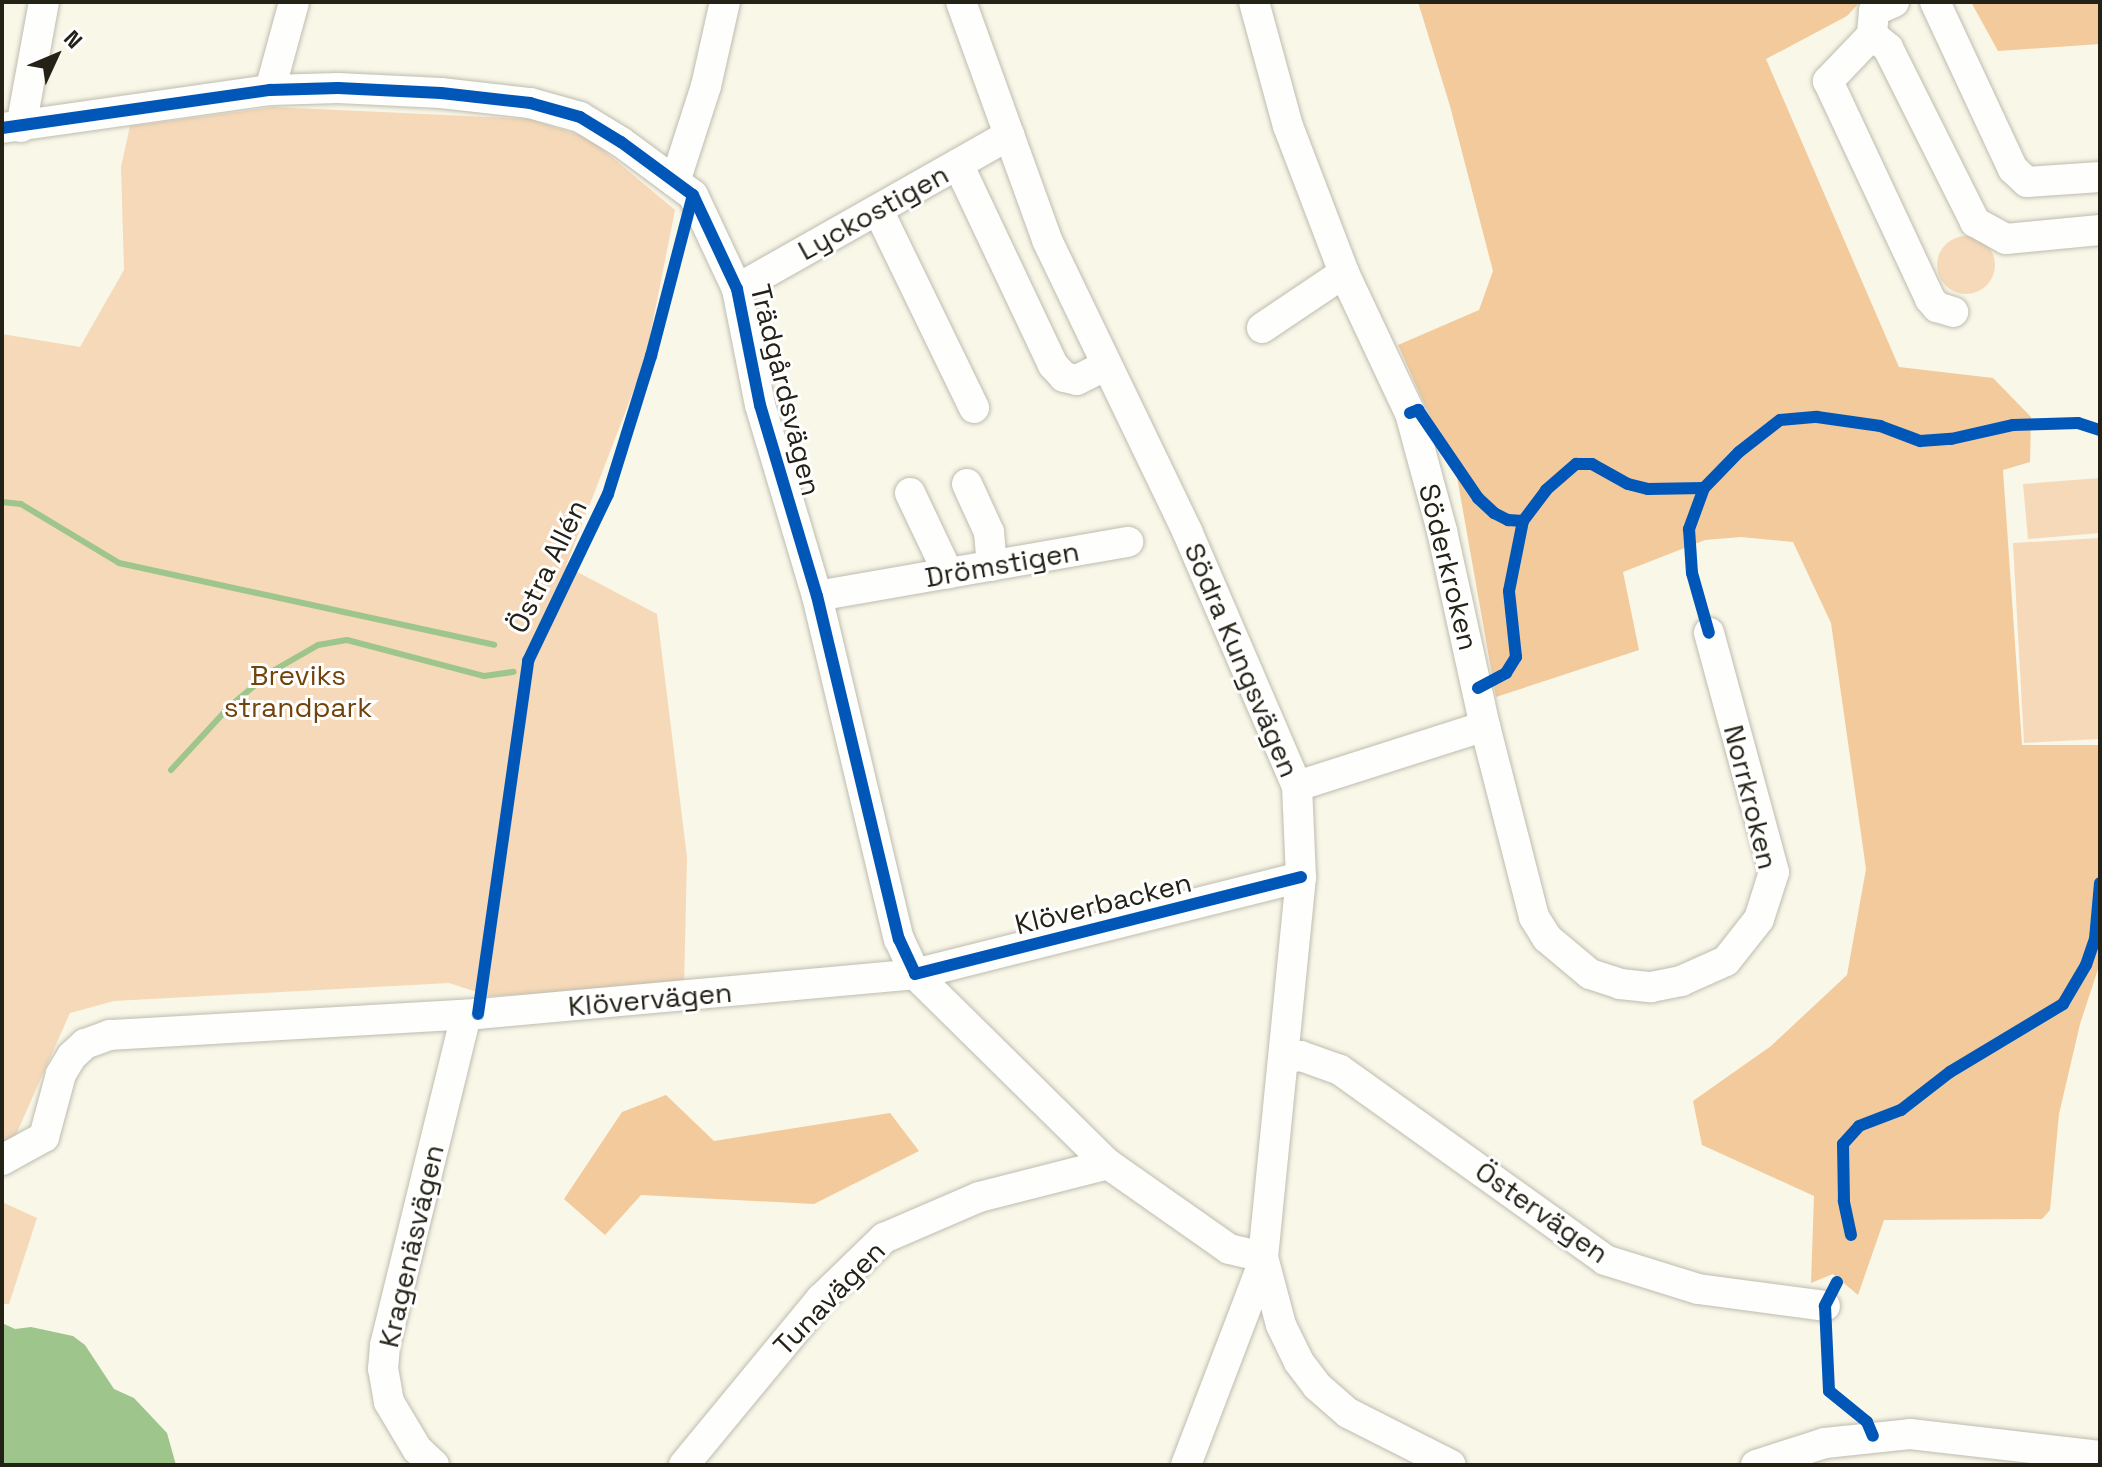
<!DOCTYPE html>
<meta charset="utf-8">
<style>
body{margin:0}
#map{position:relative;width:2102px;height:1467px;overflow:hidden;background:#f9f7e8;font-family:"Space Grotesk",sans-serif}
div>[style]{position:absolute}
.green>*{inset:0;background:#f6d9b8}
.round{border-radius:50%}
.forest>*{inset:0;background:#f2ca9c}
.water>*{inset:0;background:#9ec68c}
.stream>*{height:6px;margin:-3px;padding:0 3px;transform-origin:3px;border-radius:3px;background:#9ec68c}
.roads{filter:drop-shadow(0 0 2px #bebcb0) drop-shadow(0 0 2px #bebcb0)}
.minor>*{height:30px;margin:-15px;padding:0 15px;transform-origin:15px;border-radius:15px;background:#fefefc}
.cycleway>*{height:12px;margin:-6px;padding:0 6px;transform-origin:6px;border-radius:6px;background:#0057b8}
span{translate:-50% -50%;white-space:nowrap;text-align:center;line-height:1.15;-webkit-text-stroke:6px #fff;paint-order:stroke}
.street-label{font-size:28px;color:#242217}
.park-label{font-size:28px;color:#72430a}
.frame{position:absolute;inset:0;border:4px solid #242217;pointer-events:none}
.north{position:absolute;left:16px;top:16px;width:80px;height:80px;-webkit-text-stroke:6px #fff;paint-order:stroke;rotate:46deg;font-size:22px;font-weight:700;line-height:32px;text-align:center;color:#242217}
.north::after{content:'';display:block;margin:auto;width:28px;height:36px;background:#242217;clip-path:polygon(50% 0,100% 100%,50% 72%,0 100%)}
</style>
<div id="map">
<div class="green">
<i style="clip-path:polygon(274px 107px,529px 119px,589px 138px,675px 210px,645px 361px,566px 566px,657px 614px,687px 857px,684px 987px,489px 996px,449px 983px,114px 1001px,70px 1013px,2px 1166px,2px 334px,80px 347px,124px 270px,121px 167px,130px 126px)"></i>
<i class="round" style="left:1937px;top:236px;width:58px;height:58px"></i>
<i style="clip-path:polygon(2100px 478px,2100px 533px,2028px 539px,2023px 484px)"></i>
<i style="clip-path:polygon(2100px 538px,2100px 739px,2024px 743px,2013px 543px)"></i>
<i style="clip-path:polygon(2px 1202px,37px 1218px,9px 1304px,2px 1304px)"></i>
</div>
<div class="forest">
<i style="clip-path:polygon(1418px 2px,1860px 2px,1847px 16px,1766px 59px,1899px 367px,1993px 378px,2031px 417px,2030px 462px,2003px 470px,2022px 745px,2100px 745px,2100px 963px,2080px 1024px,2059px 1114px,2050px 1210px,2042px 1219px,1884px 1220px,1858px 1295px,1833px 1274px,1811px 1283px,1814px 1196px,1702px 1145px,1693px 1101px,1771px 1046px,1847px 975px,1866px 869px,1831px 623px,1793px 542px,1741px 537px,1705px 540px,1623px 572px,1639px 650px,1496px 697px,1457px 477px,1398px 345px,1479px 310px,1493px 271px,1450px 106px)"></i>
<i style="clip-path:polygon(1971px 2px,2100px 2px,2100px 44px,1998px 51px)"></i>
<i style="clip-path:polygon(666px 1095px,714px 1141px,890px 1113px,919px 1151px,814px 1204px,641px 1195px,605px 1235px,564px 1199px,622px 1112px)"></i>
</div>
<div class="water">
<i style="clip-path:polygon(2px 1323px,15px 1329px,31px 1327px,73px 1336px,85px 1345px,114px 1389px,134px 1398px,167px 1433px,176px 1465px,2px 1465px)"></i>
</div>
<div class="stream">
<i style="left:2px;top:502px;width:19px;rotate:6deg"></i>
<i style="left:21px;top:504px;width:114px;rotate:31deg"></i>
<i style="left:119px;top:563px;width:384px;rotate:12.3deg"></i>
<i style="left:171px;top:770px;width:87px;rotate:-47.3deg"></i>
<i style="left:230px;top:706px;width:53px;rotate:-39.7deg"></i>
<i style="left:271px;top:672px;width:54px;rotate:-29.9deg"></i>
<i style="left:318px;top:645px;width:29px;rotate:-10deg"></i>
<i style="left:347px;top:640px;width:142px;rotate:14.7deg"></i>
<i style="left:484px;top:676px;width:30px;rotate:-8deg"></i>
</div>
<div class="roads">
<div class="minor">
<i style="left:961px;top:2px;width:253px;rotate:70.1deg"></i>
<i style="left:1047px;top:240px;width:323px;rotate:64.3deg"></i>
<i style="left:1187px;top:531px;width:278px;rotate:66.7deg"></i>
<i style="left:1297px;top:786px;width:91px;rotate:87.5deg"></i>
<i style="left:1301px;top:877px;width:382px;rotate:95.7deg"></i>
<i style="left:1263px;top:1257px;width:70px;rotate:75.2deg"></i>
<i style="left:1281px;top:1325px;width:41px;rotate:64.1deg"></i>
<i style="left:1299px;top:1362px;width:30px;rotate:53deg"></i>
<i style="left:1317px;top:1386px;width:41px;rotate:41.1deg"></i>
<i style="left:1348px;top:1413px;width:115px;rotate:26.8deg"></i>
<i style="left:1254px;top:2px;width:129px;rotate:74.7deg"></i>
<i style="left:1288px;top:126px;width:157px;rotate:69.1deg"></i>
<i style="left:1344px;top:273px;width:155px;rotate:64.8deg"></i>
<i style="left:1410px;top:413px;width:122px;rotate:74.8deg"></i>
<i style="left:1442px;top:531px;width:200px;rotate:77.6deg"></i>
<i style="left:1485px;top:726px;width:197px;rotate:162.3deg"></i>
<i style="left:1894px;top:2px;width:22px;rotate:156deg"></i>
<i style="left:1874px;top:11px;width:24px;rotate:95deg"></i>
<i style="left:1872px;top:35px;width:64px;rotate:133.7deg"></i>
<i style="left:1828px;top:81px;width:241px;rotate:64.9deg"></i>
<i style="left:1930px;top:299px;width:11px;rotate:49deg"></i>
<i style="left:1937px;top:307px;width:17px;rotate:17deg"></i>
<i style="left:1935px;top:2px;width:184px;rotate:65deg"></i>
<i style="left:2013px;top:169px;width:19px;rotate:43deg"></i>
<i style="left:2027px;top:182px;width:73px;rotate:-3.9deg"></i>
<i style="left:1872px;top:35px;width:21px;rotate:39deg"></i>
<i style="left:1888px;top:48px;width:195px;rotate:63.4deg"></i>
<i style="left:1975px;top:222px;width:35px;rotate:29deg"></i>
<i style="left:2006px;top:239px;width:94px;rotate:-5.5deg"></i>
<i style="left:270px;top:90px;width:91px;rotate:-74.7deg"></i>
<i style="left:21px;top:127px;width:127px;rotate:-79.6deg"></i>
<i style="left:2px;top:128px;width:271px;rotate:-8.1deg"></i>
<i style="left:270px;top:90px;width:68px;rotate:-1.7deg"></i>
<i style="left:338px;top:88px;width:103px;rotate:2.8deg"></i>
<i style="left:441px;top:93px;width:90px;rotate:6.4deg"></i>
<i style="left:530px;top:103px;width:52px;rotate:15.6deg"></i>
<i style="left:580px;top:117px;width:48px;rotate:31.4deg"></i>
<i style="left:621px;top:142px;width:89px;rotate:36.4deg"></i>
<i style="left:693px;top:195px;width:104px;rotate:64.9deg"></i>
<i style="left:737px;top:289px;width:118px;rotate:78.8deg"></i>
<i style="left:760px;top:405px;width:199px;rotate:73.4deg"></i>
<i style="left:817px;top:596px;width:353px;rotate:76.6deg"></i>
<i style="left:899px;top:939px;width:38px;rotate:65deg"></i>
<i style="left:915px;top:974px;width:398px;rotate:-14.1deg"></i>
<i style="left:958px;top:164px;width:222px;rotate:64.7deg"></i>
<i style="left:1053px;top:365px;width:16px;rotate:47deg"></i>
<i style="left:1064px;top:377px;width:13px;rotate:13deg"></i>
<i style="left:1077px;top:380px;width:33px;rotate:-27deg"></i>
<i style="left:675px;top:182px;width:101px;rotate:-72.1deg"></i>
<i style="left:706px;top:86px;width:86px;rotate:-77.3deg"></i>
<i style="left:878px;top:210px;width:220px;rotate:64.1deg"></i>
<i style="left:737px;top:289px;width:313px;rotate:-29.5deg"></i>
<i style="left:1262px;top:328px;width:99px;rotate:-33.9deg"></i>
<i style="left:967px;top:484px;width:53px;rotate:65.4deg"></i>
<i style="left:989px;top:532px;width:34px;rotate:85deg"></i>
<i style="left:910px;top:493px;width:89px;rotate:64.6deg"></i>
<i style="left:817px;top:596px;width:316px;rotate:-9.9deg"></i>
<i style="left:1485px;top:726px;width:197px;rotate:75.6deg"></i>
<i style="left:1534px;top:917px;width:25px;rotate:58deg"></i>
<i style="left:1547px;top:938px;width:56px;rotate:39.9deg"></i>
<i style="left:1590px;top:974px;width:32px;rotate:18deg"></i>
<i style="left:1620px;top:984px;width:31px;rotate:6deg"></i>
<i style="left:1651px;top:987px;width:31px;rotate:-11deg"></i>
<i style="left:1681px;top:981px;width:49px;rotate:-24deg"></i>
<i style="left:1726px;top:961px;width:53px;rotate:-51.8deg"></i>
<i style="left:1759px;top:919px;width:49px;rotate:-72.3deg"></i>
<i style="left:1774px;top:872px;width:248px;rotate:-105.2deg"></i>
<i style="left:1285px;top:1058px;width:16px;rotate:-7deg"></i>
<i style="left:1301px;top:1056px;width:41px;rotate:19.7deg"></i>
<i style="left:1340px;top:1070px;width:326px;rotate:35.6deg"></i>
<i style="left:1605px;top:1260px;width:97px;rotate:17.3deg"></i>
<i style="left:1698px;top:1289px;width:128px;rotate:7.6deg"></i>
<i style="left:2px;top:1160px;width:48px;rotate:-28.7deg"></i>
<i style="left:44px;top:1137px;width:65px;rotate:-74.9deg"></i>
<i style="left:61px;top:1074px;width:21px;rotate:-59deg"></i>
<i style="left:72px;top:1056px;width:18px;rotate:-43deg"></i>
<i style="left:85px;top:1044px;width:27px;rotate:-20deg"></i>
<i style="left:110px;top:1035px;width:369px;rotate:-3.3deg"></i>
<i style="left:478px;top:1014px;width:439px;rotate:-5.2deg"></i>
<i style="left:915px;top:974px;width:271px;rotate:44.6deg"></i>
<i style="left:1108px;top:1164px;width:148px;rotate:35.1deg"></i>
<i style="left:1229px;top:1249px;width:35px;rotate:13deg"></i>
<i style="left:434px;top:1465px;width:23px;rotate:-137deg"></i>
<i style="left:417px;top:1449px;width:55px;rotate:-120.8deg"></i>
<i style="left:389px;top:1402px;width:34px;rotate:-100deg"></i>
<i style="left:383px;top:1369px;width:24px;rotate:-85deg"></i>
<i style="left:385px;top:1345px;width:340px;rotate:-76.2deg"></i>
<i style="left:684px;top:1465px;width:215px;rotate:-50.5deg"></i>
<i style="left:821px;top:1299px;width:88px;rotate:-44.1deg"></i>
<i style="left:884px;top:1238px;width:103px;rotate:-23.3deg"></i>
<i style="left:979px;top:1197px;width:133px;rotate:-14.3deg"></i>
<i style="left:1186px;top:1465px;width:216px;rotate:-69.1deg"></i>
<i style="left:1756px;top:1465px;width:72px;rotate:-17.7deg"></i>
<i style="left:1825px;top:1443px;width:85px;rotate:-6deg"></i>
<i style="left:1910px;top:1434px;width:191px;rotate:6.6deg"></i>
</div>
</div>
<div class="cycleway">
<i style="left:2px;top:128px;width:271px;rotate:-8.1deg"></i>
<i style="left:270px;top:90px;width:68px;rotate:-1.7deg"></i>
<i style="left:338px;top:88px;width:103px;rotate:2.8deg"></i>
<i style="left:441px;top:93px;width:90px;rotate:6.4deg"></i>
<i style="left:530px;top:103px;width:52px;rotate:15.6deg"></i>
<i style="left:580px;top:117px;width:48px;rotate:31.4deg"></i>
<i style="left:621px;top:142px;width:89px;rotate:36.4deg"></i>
<i style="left:693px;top:195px;width:104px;rotate:64.9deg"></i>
<i style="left:737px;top:289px;width:118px;rotate:78.8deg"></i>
<i style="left:760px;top:405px;width:199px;rotate:73.4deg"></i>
<i style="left:817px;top:596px;width:353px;rotate:76.6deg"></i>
<i style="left:899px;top:939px;width:38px;rotate:65deg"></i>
<i style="left:915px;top:974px;width:398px;rotate:-14.1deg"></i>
<i style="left:1410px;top:413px;width:9px;rotate:-21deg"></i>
<i style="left:1418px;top:410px;width:107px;rotate:55.7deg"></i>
<i style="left:1478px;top:498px;width:22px;rotate:43deg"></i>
<i style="left:1494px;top:513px;width:16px;rotate:27deg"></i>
<i style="left:1508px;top:520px;width:15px;rotate:4deg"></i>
<i style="left:1523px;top:521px;width:39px;rotate:-53deg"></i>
<i style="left:1546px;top:490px;width:40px;rotate:-41deg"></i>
<i style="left:1576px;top:464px;width:16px"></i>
<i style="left:1592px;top:464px;width:41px;rotate:29.1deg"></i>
<i style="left:1628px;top:484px;width:21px;rotate:14deg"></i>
<i style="left:1648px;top:489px;width:56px;rotate:-1deg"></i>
<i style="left:1704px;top:488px;width:50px;rotate:-45.8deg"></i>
<i style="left:1739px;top:452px;width:52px;rotate:-38deg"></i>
<i style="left:1780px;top:420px;width:37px;rotate:-5deg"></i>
<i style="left:1817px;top:417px;width:64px;rotate:8.1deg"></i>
<i style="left:1880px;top:426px;width:43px;rotate:20.6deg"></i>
<i style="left:1920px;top:441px;width:31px;rotate:-4deg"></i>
<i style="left:1951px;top:439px;width:64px;rotate:-12.7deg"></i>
<i style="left:2013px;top:425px;width:65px;rotate:-1.8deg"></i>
<i style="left:2078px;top:423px;width:23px;rotate:18deg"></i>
<i style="left:1704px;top:488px;width:44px;rotate:110.1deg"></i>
<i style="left:1689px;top:529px;width:44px;rotate:86.1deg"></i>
<i style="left:1692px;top:573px;width:62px;rotate:74.2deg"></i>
<i style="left:1478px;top:688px;width:32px;rotate:-28deg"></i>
<i style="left:1506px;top:673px;width:19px;rotate:-58deg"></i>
<i style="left:1516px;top:657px;width:66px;rotate:-96.1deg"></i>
<i style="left:1509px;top:591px;width:71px;rotate:-78.7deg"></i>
<i style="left:478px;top:1014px;width:357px;rotate:-81.9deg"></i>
<i style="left:528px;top:661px;width:185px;rotate:-64.4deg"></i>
<i style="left:608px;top:494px;width:145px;rotate:-72.7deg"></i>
<i style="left:651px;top:356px;width:166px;rotate:-75.4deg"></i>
<i style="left:1851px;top:1235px;width:35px;rotate:-102deg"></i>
<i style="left:1844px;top:1201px;width:57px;rotate:-91deg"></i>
<i style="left:1843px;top:1144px;width:24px;rotate:-48deg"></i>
<i style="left:1859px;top:1126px;width:45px;rotate:-20.9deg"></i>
<i style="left:1901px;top:1110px;width:62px;rotate:-37.8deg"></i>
<i style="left:1950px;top:1072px;width:132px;rotate:-31deg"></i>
<i style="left:2063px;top:1004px;width:45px;rotate:-59.5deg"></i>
<i style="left:2086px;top:965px;width:28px;rotate:-71deg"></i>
<i style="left:2095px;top:939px;width:56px;rotate:-84.9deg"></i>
<i style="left:1837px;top:1282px;width:27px;rotate:117deg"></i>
<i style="left:1825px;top:1306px;width:85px;rotate:87.3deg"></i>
<i style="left:1829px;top:1391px;width:49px;rotate:39.2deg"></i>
<i style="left:1867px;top:1422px;width:15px;rotate:67deg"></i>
</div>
<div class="street-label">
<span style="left:873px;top:212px;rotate:-29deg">Lyckostigen</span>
<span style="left:786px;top:390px;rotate:76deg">Trädgårdsvägen</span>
<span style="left:1002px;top:564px;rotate:-10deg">Drömstigen</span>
<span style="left:547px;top:566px;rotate:-64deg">Östra Allén</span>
<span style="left:1449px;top:567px;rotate:76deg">Söderkroken</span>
<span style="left:1242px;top:660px;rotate:67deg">Södra Kungsvägen</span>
<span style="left:1751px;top:797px;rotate:76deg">Norrkroken</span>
<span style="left:1103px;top:903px;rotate:-14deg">Klöverbacken</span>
<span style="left:650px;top:999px;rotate:-5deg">Klövervägen</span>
<span style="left:1542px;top:1212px;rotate:35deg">Östervägen</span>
<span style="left:411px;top:1246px;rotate:-77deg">Kragenäsvägen</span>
<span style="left:829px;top:1298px;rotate:-46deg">Tunavägen</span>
</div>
<div class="park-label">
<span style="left:298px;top:691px">Breviks<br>strandpark</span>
</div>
<div class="frame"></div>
<div class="north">N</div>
</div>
